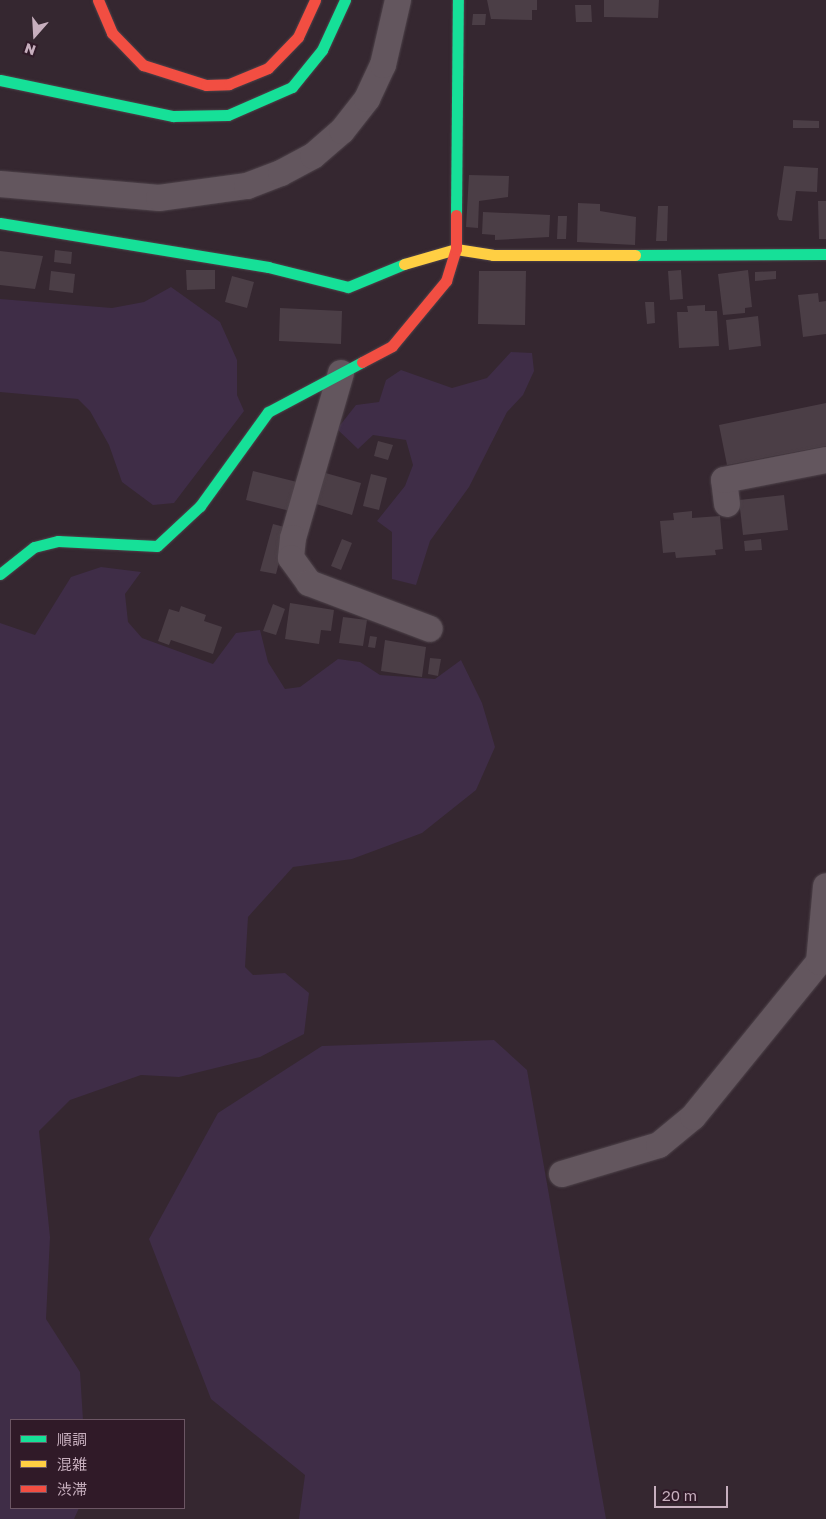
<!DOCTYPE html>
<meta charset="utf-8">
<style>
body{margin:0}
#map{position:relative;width:826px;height:1519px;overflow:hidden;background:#352730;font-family:"Golos Text","Noto Sans JP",sans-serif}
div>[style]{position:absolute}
.green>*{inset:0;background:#3f2d47}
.building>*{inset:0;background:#4b3e46}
.roads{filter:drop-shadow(0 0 1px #4e434a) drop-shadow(0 0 1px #4e434a)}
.street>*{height:26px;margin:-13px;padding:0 13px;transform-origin:13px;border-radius:13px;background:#63565e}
.fast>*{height:11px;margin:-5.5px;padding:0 5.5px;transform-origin:5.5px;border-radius:5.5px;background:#16e098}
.slow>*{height:11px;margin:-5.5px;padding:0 5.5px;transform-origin:5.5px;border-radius:5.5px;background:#ffcf43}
.jam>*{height:11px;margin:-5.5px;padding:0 5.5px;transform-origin:5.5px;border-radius:5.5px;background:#f24e42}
span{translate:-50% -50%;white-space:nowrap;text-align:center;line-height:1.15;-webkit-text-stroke:5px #301a28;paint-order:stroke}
.legend{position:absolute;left:10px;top:1419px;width:175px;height:90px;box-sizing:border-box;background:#301a28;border:1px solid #6c5664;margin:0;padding:6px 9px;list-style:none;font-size:15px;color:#c7afbe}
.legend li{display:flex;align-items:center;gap:10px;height:25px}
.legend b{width:25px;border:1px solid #6c5664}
.north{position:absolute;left:10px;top:10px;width:50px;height:50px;-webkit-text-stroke:4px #301a28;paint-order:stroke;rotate:199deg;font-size:14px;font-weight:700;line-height:20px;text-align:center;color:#c7afbe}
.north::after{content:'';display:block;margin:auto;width:18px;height:22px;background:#c7afbe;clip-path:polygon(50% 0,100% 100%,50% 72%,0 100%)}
.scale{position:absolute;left:654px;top:1486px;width:74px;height:22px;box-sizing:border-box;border:2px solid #c7afbe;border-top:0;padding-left:6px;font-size:15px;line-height:18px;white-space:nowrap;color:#c7afbe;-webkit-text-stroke:4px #301a28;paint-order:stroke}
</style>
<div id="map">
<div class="green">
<i style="clip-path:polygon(171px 287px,220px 322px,237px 360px,237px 395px,244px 411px,174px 503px,153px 505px,122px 482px,109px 445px,90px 411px,78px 399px,0 392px,0 299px,112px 308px,144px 302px)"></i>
<i style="clip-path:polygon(511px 352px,532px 353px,534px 371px,523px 395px,507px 412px,469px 487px,430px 541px,416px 585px,392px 579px,392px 532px,377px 521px,405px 486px,413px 465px,406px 440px,373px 435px,358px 449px,337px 429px,356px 405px,379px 402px,386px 380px,401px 370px,452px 388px,487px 378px)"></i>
<i style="clip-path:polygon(101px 567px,141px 572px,125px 594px,128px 622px,142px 638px,213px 664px,236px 633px,260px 630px,268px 662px,285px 689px,300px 687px,338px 659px,360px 662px,380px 675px,435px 679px,461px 660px,482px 703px,495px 747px,476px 790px,422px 833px,352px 859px,293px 867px,248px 917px,245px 967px,253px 975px,285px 973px,309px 993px,304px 1034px,260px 1057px,179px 1077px,141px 1075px,70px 1100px,39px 1131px,50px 1237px,46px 1319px,80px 1372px,83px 1420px,11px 1420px,11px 1508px,79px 1508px,74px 1519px,0 1519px,0 623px,35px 635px,71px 577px)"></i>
<i style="clip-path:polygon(494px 1040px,527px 1070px,606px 1519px,299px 1519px,305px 1475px,211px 1399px,149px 1239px,218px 1113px,322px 1046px)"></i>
</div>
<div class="building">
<i style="clip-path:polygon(487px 0,537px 0,537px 10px,532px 10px,532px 20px,491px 19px)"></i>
<i style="clip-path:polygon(604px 0,659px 0,658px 18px,604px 17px)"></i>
<i style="clip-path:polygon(575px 5px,591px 5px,592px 22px,576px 22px)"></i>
<i style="clip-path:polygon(473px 14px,486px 14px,485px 25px,472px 25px)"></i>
<i style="clip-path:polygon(793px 120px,819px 121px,819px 128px,793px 128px)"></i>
<i style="clip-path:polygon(784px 166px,818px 168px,817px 192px,796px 191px,792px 221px,779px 220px,777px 215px)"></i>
<i style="clip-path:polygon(469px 175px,509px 176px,508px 197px,479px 201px,478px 228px,466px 227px)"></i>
<i style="clip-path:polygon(818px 201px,826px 201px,826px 239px,819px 239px)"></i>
<i style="clip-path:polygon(578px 203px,600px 204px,600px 211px,636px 217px,635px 245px,577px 242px)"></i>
<i style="clip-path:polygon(658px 206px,668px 206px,667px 241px,656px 241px)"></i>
<i style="clip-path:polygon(483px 212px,550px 215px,549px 237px,495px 240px,495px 235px,482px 234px)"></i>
<i style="clip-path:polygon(558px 216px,567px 216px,566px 239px,557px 239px)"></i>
<i style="clip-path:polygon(55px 250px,72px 252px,71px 264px,54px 262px)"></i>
<i style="clip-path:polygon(0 251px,43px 256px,35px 289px,0 285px)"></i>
<i style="clip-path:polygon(186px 270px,215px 270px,215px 289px,187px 290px)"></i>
<i style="clip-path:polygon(681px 270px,683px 299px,670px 300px,668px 271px)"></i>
<i style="clip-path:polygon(748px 270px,752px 307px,745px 308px,745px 313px,723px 315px,718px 274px)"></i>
<i style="clip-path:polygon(51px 271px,75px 274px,73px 293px,49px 290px)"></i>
<i style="clip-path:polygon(479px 271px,526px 271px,525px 325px,478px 324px)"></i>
<i style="clip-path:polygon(776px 271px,776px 279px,755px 281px,755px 272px)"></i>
<i style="clip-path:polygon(232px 276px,254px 282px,247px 308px,225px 302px)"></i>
<i style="clip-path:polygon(818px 293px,819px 302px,826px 301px,826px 334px,803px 337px,798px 295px)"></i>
<i style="clip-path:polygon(645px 302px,654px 302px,655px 323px,647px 324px)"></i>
<i style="clip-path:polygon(705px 305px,705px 311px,717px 311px,719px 346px,679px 348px,677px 312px,688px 312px,687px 306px)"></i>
<i style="clip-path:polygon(280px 308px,342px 311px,341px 344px,279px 341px)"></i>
<i style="clip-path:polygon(758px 316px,761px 346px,729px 350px,726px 320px)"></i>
<i style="clip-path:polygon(826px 403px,826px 446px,727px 465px,719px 425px)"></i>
<i style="clip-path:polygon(378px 441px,393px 445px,388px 460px,374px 456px)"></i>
<i style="clip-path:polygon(253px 471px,297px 482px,290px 511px,246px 500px)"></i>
<i style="clip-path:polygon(322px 472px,361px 483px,352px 515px,313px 503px)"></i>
<i style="clip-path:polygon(371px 474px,387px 478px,379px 510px,363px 506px)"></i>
<i style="clip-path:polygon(784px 495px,788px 530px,743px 535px,739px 500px)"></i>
<i style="clip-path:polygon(692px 511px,692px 518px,720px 516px,723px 549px,715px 550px,716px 555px,676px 558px,675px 552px,663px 553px,660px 521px,674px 520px,673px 513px)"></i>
<i style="clip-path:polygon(273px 524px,288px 528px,276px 574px,260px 571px)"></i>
<i style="clip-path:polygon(342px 539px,352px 543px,341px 570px,331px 566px)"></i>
<i style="clip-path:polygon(761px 539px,762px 550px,745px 551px,744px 541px)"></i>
<i style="clip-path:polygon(290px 603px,334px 610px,331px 631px,321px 630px,319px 644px,285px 639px)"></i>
<i style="clip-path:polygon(273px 604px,285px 609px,276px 635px,263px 631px)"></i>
<i style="clip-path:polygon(181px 606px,206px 615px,204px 621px,222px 627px,213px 654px,171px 640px,169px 645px,158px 641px,169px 609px,179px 612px)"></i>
<i style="clip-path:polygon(343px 617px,367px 620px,363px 646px,339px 643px)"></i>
<i style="clip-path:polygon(370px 636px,377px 637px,375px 648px,368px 647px)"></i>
<i style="clip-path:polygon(385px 640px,426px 647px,422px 677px,381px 671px)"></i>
<i style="clip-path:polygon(430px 658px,441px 659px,438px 676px,428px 674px)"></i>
</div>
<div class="roads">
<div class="street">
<i style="left:0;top:184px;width:160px;rotate:5deg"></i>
<i style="left:159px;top:198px;width:89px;rotate:-7.8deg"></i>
<i style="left:247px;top:186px;width:36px;rotate:-21deg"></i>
<i style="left:281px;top:173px;width:36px;rotate:-28deg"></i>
<i style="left:313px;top:156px;width:38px;rotate:-41deg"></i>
<i style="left:342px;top:131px;width:41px;rotate:-52deg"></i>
<i style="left:367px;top:99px;width:38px;rotate:-65deg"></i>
<i style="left:383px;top:65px;width:67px;rotate:-77deg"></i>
<i style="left:341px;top:373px;width:172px;rotate:106.2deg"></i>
<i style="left:293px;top:538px;width:20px;rotate:96deg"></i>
<i style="left:291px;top:558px;width:31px;rotate:54deg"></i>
<i style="left:309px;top:583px;width:129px;rotate:20.8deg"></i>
<i style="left:727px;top:504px;width:24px;rotate:-97deg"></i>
<i style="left:724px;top:480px;width:104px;rotate:-11.1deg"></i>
<i style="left:562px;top:1174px;width:101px;rotate:-16.6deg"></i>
<i style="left:659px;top:1145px;width:44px;rotate:-39.5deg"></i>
<i style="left:693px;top:1117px;width:200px;rotate:-50.9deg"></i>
<i style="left:819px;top:962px;width:76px;rotate:-84.7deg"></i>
</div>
<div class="fast">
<i style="left:0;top:80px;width:177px;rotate:11.8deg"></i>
<i style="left:173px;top:116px;width:55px;rotate:-1deg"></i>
<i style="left:228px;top:115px;width:70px;rotate:-23.6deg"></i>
<i style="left:292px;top:87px;width:48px;rotate:-51deg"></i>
<i style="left:322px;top:50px;width:55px;rotate:-65.3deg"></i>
<i style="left:456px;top:215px;width:215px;rotate:-89.5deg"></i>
<i style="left:0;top:223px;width:272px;rotate:9.3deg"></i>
<i style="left:268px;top:267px;width:82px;rotate:14deg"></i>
<i style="left:348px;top:287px;width:61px;rotate:-22.3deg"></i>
<i style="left:635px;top:255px;width:191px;rotate:-0.3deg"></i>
<i style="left:0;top:574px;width:43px;rotate:-38.5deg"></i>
<i style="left:34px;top:547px;width:25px;rotate:-14deg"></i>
<i style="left:58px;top:541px;width:99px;rotate:2.9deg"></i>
<i style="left:157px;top:546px;width:59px;rotate:-42.9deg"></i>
<i style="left:200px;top:506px;width:116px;rotate:-54.1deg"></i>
<i style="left:268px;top:412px;width:106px;rotate:-28deg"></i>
</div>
<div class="slow">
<i style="left:404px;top:264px;width:54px;rotate:-16.1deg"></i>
<i style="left:456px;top:249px;width:37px;rotate:9deg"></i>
<i style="left:493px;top:255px;width:142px"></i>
</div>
<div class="jam">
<i style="left:98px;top:0;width:36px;rotate:67deg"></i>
<i style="left:112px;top:33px;width:45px;rotate:45.9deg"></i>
<i style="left:143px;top:65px;width:66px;rotate:17.6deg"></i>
<i style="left:206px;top:85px;width:23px;rotate:-2deg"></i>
<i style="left:229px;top:84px;width:42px;rotate:-22.3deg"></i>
<i style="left:268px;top:68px;width:43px;rotate:-45.9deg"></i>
<i style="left:298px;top:37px;width:41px;rotate:-65.3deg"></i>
<i style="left:362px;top:362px;width:34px;rotate:-28deg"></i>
<i style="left:392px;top:346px;width:85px;rotate:-50.3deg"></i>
<i style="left:446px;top:281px;width:34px;rotate:-73deg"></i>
<i style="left:456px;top:249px;width:34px;rotate:-90deg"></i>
</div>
</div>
<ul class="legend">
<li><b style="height:6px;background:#16e098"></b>順調</li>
<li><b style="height:6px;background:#ffcf43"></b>混雑</li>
<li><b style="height:6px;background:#f24e42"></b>渋滞</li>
</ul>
<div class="north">N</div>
<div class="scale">20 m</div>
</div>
